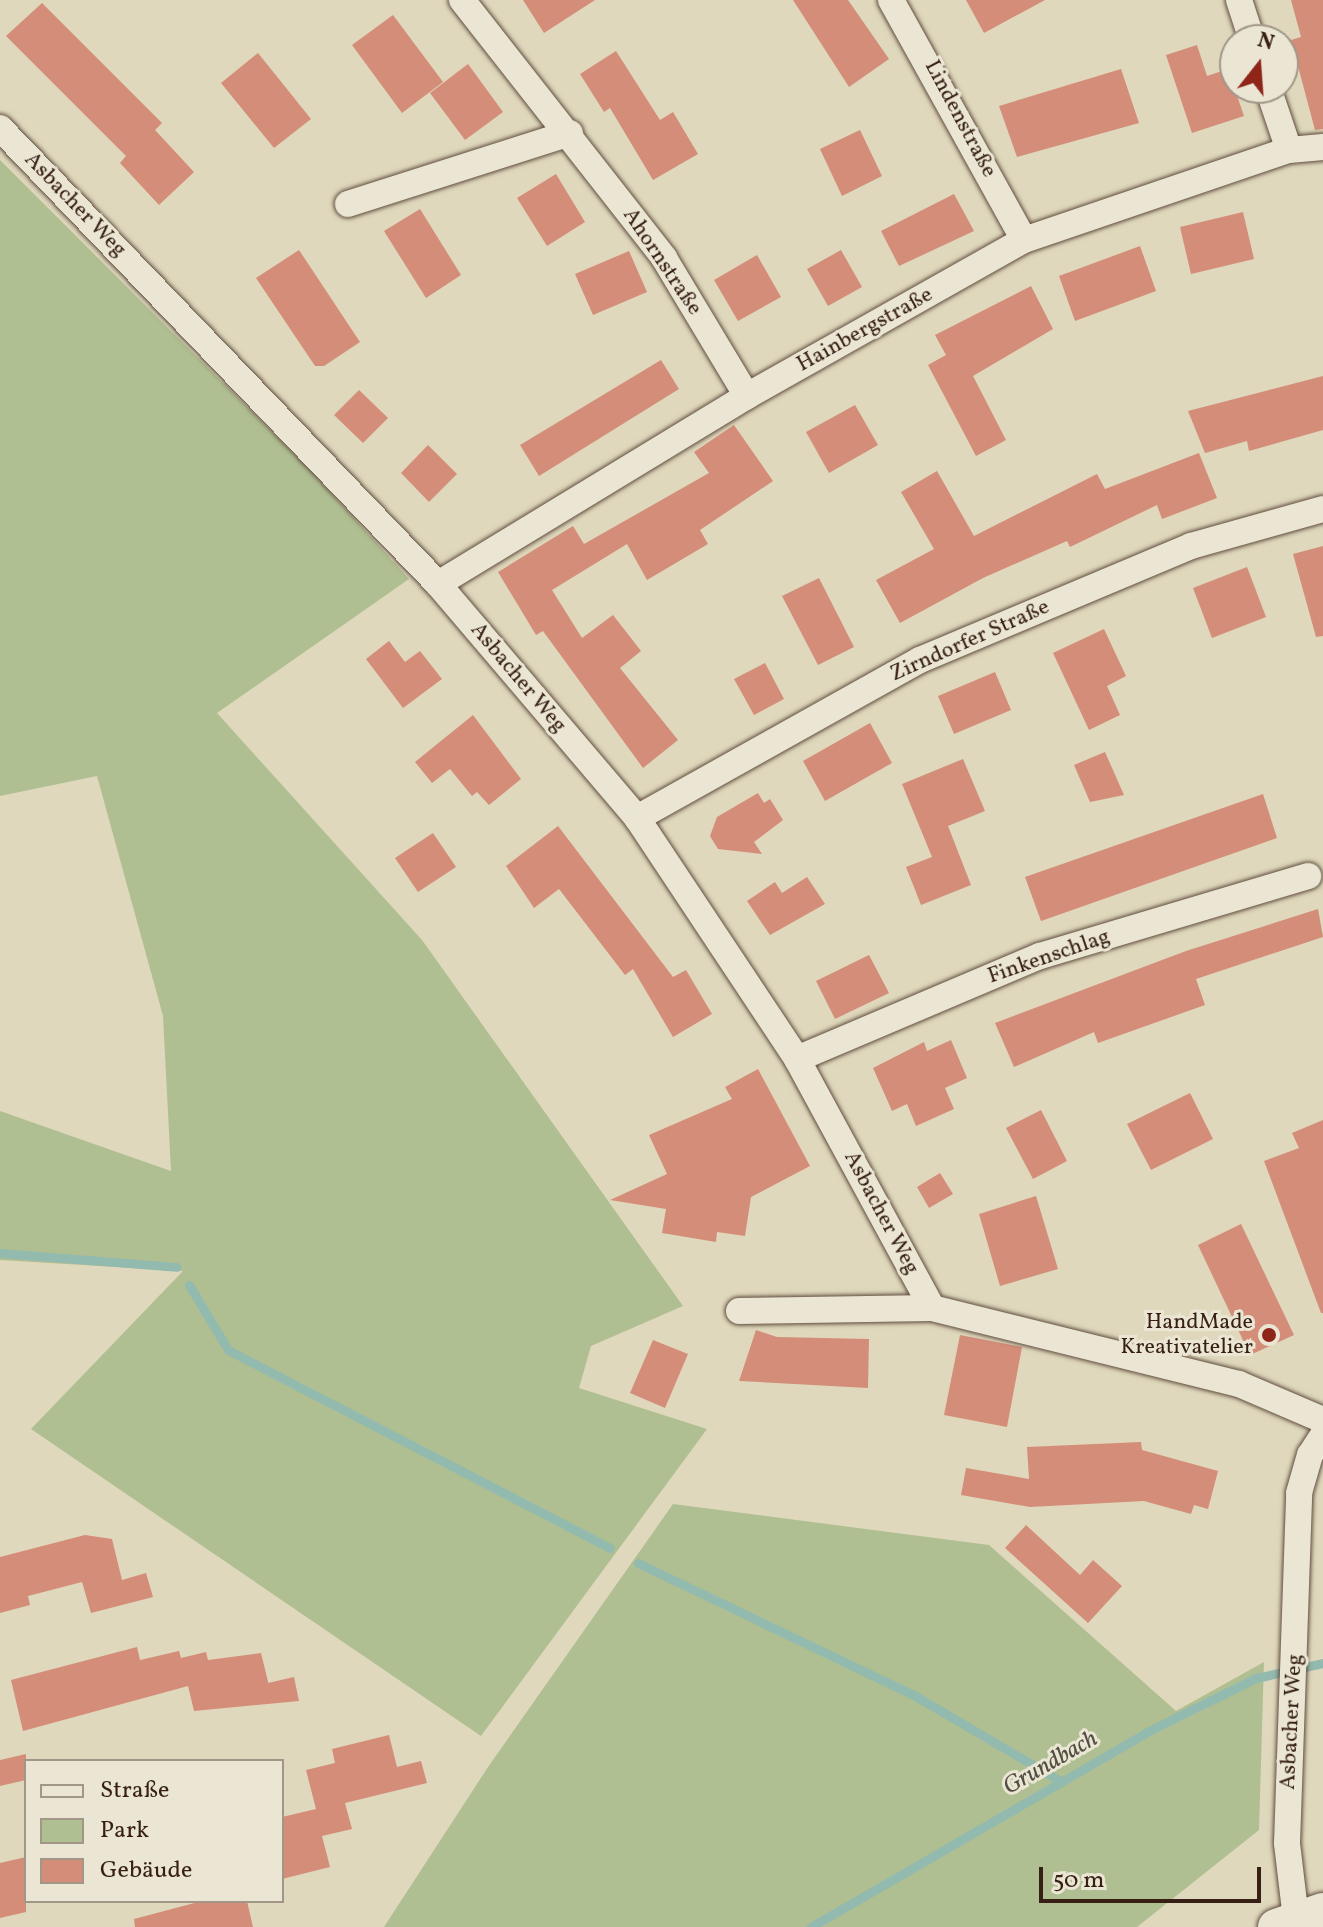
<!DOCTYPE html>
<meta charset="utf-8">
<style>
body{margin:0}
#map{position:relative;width:1323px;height:1927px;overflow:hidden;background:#dfd8bc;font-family:Vollkorn,serif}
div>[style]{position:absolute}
.green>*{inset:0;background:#b0bf92}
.stream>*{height:9px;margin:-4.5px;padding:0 4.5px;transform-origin:4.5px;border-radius:4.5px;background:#93baaf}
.building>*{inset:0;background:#d48d78}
.roads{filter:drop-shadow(0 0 2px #614d3f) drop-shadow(0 0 2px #614d3f)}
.street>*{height:26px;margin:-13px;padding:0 13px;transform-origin:13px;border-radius:13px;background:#eae6d3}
.secondary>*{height:36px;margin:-18px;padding:0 18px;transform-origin:18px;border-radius:18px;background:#eae6d3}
.dots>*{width:22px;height:22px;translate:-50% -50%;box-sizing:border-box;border:4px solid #eae6d3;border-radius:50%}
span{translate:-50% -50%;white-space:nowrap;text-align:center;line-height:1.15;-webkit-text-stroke:6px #eae6d3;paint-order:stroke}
.street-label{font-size:22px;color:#371f15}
.poi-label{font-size:22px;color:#371f15}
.right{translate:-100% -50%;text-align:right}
.water-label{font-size:24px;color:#534e43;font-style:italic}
.legend{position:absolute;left:24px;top:1759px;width:260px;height:144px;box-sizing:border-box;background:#eae6d3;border:2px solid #a29687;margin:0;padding:10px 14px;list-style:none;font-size:24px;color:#371f15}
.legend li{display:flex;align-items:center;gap:16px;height:40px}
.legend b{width:40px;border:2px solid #a29687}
.north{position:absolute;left:1219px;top:24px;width:80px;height:80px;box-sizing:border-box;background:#eae6d3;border:2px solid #a29687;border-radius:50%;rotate:17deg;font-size:22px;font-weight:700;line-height:32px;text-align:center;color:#371f15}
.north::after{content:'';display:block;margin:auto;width:28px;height:36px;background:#8f2418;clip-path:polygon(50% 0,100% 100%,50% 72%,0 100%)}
.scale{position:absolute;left:1039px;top:1867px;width:222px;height:36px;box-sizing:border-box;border:4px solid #371f15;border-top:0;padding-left:10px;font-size:24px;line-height:28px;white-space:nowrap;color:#371f15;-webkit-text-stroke:6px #eae6d3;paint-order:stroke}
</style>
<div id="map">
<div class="green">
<i style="clip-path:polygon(0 160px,313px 473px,409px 579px,217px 713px,422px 940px,683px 1306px,591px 1346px,579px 1388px,707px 1429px,481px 1736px,31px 1429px,183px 1271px,0 1260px,0 1111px,171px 1171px,163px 1016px,97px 776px,0 796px)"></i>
<i style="clip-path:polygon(673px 1504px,989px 1545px,1176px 1711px,1264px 1662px,1259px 1830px,1137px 1927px,384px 1927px,488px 1767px)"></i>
</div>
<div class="stream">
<i style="left:0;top:1253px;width:177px;rotate:4.5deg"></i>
<i style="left:189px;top:1285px;width:76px;rotate:59deg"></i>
<i style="left:228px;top:1350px;width:430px;rotate:27.4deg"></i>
<i style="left:638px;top:1563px;width:304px;rotate:25.6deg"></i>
<i style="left:912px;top:1694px;width:172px;rotate:30.4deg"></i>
<i style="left:811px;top:1927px;width:386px;rotate:-30.1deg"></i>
<i style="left:1145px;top:1733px;width:124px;rotate:-26.4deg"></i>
<i style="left:1256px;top:1678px;width:69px;rotate:-12.6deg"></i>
</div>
<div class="building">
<i style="clip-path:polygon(523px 0,595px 0,544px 33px)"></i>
<i style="clip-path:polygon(793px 0,848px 0,889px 59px,849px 87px)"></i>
<i style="clip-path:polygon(966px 0,1045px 0,984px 33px)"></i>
<i style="clip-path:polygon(1291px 0,1323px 0,1323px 129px,1315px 130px,1291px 40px,1301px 37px)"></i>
<i style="clip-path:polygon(42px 3px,162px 123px,155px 130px,194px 172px,159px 205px,120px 163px,126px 156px,6px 36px)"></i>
<i style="clip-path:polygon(393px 15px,443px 82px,402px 113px,352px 45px)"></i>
<i style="clip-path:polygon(1197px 45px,1207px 76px,1228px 69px,1244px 116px,1192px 133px,1166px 55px)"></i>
<i style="clip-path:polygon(616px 51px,660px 120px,673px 112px,698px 154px,653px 180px,610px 108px,604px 112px,580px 74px)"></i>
<i style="clip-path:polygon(258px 53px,311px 119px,274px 148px,221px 83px)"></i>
<i style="clip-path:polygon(468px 64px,503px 112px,465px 140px,430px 93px)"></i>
<i style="clip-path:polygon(1121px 69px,1139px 123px,1017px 157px,999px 106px)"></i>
<i style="clip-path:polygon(860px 130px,882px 176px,842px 196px,820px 149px)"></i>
<i style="clip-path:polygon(556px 174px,585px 222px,547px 246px,517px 198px)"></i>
<i style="clip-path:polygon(954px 194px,974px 231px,899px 266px,881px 231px)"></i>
<i style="clip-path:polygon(420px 209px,461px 275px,426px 298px,384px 231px)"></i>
<i style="clip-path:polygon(1243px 212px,1254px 259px,1191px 274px,1180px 227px)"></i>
<i style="clip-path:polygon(1140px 246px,1156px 291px,1075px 321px,1059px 276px)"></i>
<i style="clip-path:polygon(299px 250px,360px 342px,324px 366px,315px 366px,256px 278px)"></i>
<i style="clip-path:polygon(841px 250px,862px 287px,828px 306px,807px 269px)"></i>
<i style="clip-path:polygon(629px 251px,647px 292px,593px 315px,575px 274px)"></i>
<i style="clip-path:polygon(757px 255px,781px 297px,738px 321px,714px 280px)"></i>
<i style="clip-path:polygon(1031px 286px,1053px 329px,973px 376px,1006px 440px,976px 456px,928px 365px,946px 355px,935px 335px)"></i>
<i style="clip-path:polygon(661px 360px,679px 389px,539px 476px,520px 445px)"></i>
<i style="clip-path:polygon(1323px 376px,1323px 430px,1249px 451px,1247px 441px,1205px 453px,1188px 411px)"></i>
<i style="clip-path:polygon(359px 390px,388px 418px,363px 443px,334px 415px)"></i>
<i style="clip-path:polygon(855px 405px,878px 445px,829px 473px,806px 432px)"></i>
<i style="clip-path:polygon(734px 425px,773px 481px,700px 530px,708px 544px,647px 580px,627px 544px,552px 590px,582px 638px,613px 615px,641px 651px,620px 668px,678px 740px,643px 768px,543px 631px,536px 635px,498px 572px,573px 526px,584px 544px,709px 473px,694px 452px)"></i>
<i style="clip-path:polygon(428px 445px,457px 474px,429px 502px,401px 473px)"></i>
<i style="clip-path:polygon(1199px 453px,1217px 498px,1162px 519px,1157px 505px,1070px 547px,1067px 541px,983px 578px,900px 623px,876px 580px,934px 549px,901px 492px,937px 471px,974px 536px,1097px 474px,1105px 489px)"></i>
<i style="clip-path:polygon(1323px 546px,1323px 636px,1316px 637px,1293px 554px)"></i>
<i style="clip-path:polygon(1247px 567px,1266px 617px,1212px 638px,1193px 588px)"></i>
<i style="clip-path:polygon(819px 578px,854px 647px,818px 665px,782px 596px)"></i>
<i style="clip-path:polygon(1104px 629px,1126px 676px,1107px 686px,1120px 715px,1089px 730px,1053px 653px)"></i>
<i style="clip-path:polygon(389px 641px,405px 662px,420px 651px,442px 679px,403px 708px,366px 659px)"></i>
<i style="clip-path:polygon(765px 663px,784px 699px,754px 715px,734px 679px)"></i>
<i style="clip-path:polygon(995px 672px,1011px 710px,954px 734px,938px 696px)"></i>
<i style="clip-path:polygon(473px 715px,521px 779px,489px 805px,477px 792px,472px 796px,450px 769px,432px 783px,415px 762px)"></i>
<i style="clip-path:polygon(870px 723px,892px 763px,825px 801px,803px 761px)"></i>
<i style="clip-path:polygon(1105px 752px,1124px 795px,1090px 802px,1074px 765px)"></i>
<i style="clip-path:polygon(963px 759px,985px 811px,948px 826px,971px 885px,921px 905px,906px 867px,932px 857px,902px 784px)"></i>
<i style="clip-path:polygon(758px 793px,764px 803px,770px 799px,783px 820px,754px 842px,762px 854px,718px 849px,710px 836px,717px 817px)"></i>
<i style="clip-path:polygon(1263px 794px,1277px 838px,1041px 921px,1025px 877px)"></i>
<i style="clip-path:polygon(558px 826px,673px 977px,686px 970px,712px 1014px,673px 1037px,633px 969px,625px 975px,559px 889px,534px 908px,506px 866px)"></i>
<i style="clip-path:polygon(433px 833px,456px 867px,418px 892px,395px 858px)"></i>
<i style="clip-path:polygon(807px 877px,825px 904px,770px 935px,747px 901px,775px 882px,782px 893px)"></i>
<i style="clip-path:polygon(1318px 909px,1323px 937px,1196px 979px,1205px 1005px,1098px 1043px,1094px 1032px,1014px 1067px,995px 1023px,1186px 951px)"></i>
<i style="clip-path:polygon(869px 955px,889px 993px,835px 1019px,816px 981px)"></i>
<i style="clip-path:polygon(951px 1040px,967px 1078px,945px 1088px,954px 1109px,916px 1126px,907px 1104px,892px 1111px,873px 1068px,924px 1042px,927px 1051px)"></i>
<i style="clip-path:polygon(758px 1069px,810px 1166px,751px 1197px,745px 1236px,717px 1232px,716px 1242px,662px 1233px,666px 1209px,610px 1200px,667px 1174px,649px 1135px,732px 1099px,725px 1087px)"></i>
<i style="clip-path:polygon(1190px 1093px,1213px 1139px,1151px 1170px,1127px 1124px)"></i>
<i style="clip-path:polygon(1041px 1110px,1067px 1161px,1033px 1179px,1006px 1128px)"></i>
<i style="clip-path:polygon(1323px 1120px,1323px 1313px,1321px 1313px,1264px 1161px,1299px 1148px,1292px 1133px)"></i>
<i style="clip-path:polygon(940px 1173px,953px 1194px,929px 1208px,917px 1187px)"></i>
<i style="clip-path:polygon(1036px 1196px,1058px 1269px,1000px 1286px,979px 1214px)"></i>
<i style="clip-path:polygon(1241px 1224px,1294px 1335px,1250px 1355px,1198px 1245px)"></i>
<i style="clip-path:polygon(756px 1330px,777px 1337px,869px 1339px,868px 1388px,739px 1381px)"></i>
<i style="clip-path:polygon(960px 1335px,1022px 1347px,1007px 1427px,944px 1415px)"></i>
<i style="clip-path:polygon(653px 1340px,688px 1354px,665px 1408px,630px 1393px)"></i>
<i style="clip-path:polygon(1141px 1442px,1142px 1450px,1218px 1471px,1208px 1509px,1194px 1505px,1191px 1514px,1144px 1501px,1030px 1507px,961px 1495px,966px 1468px,1029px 1479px,1027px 1447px)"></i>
<i style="clip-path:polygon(1026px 1525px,1080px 1575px,1093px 1560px,1122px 1586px,1088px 1623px,1005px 1548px)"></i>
<i style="clip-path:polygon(85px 1535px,112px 1539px,122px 1580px,146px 1573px,153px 1597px,91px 1613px,82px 1582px,28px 1596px,30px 1605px,0 1613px,0 1557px)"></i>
<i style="clip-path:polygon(137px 1647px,140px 1660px,179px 1651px,181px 1658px,206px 1652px,208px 1660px,261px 1653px,272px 1698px,268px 1683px,294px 1677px,299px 1701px,194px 1711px,188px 1686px,23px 1731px,11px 1680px)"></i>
<i style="clip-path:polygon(389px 1735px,397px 1767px,421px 1761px,427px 1783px,345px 1803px,352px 1829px,322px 1836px,330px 1867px,282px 1879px,282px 1817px,316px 1809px,306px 1770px,335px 1763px,332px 1749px)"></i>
<i style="clip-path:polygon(26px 1754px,26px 1780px,0 1786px,0 1760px)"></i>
<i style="clip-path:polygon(26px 1857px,26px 1912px,0 1918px,0 1863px)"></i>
<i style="clip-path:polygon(202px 1901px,247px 1901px,253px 1927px,135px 1927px,134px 1919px)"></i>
</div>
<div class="roads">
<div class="street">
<i style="left:462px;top:0;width:328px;rotate:51.9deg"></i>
<i style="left:664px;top:258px;width:161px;rotate:59deg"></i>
<i style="left:891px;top:0;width:274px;rotate:61deg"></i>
<i style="left:1239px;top:0;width:42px;rotate:72deg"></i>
<i style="left:1268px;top:88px;width:65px;rotate:71.3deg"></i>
<i style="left:0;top:128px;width:632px;rotate:46.15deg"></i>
<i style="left:438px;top:584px;width:307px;rotate:49.6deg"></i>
<i style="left:637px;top:818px;width:289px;rotate:56.4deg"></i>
<i style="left:797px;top:1059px;width:283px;rotate:61.5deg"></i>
<i style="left:348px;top:204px;width:233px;rotate:-17.7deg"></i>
<i style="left:438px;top:584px;width:362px;rotate:-31.3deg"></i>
<i style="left:747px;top:396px;width:318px;rotate:-29.4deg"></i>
<i style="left:1024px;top:240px;width:280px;rotate:-18.8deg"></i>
<i style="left:1289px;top:150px;width:34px;rotate:-5deg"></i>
<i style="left:637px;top:818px;width:324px;rotate:-29.2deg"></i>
<i style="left:920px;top:660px;width:294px;rotate:-22.8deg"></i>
<i style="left:1191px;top:546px;width:137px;rotate:-15.7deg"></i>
<i style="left:797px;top:1059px;width:264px;rotate:-23deg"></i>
<i style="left:1040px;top:956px;width:280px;rotate:-16.6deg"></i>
<i style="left:739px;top:1311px;width:193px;rotate:-0.9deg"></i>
<i style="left:932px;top:1308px;width:316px;rotate:13.9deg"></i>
<i style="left:1239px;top:1384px;width:91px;rotate:23.2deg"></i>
<i style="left:1296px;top:1919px;width:77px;rotate:-96.8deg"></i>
<i style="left:1287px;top:1843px;width:350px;rotate:-88deg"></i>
<i style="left:1299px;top:1493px;width:40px;rotate:-74deg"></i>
<i style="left:1310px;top:1455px;width:24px;rotate:-57deg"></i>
</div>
<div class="secondary">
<i style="left:1276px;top:1927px;width:50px;rotate:-18.8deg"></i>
</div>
</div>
<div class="dots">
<i style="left:1269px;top:1335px;background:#8f2418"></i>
</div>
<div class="street-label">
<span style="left:960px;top:119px;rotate:62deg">Lindenstraße</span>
<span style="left:75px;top:205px;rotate:46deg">Asbacher Weg</span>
<span style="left:662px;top:262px;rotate:56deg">Ahornstraße</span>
<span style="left:865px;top:330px;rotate:-29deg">Hainbergstraße</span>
<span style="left:970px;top:641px;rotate:-24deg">Zirndorfer Straße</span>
<span style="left:518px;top:678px;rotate:50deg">Asbacher Weg</span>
<span style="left:1049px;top:957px;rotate:-19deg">Finkenschlag</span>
<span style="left:881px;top:1213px;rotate:62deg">Asbacher Weg</span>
<span style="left:1292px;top:1722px;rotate:-87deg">Asbacher Weg</span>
</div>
<div class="poi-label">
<span class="right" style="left:1253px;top:1335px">HandMade<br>Kreativatelier</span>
</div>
<div class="water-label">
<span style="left:1051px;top:1764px;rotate:-30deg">Grundbach</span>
</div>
<ul class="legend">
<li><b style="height:10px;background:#eae6d3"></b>Straße</li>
<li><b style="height:22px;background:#b0bf92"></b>Park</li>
<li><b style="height:22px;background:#d48d78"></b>Gebäude</li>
</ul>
<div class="north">N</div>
<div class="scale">50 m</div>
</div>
